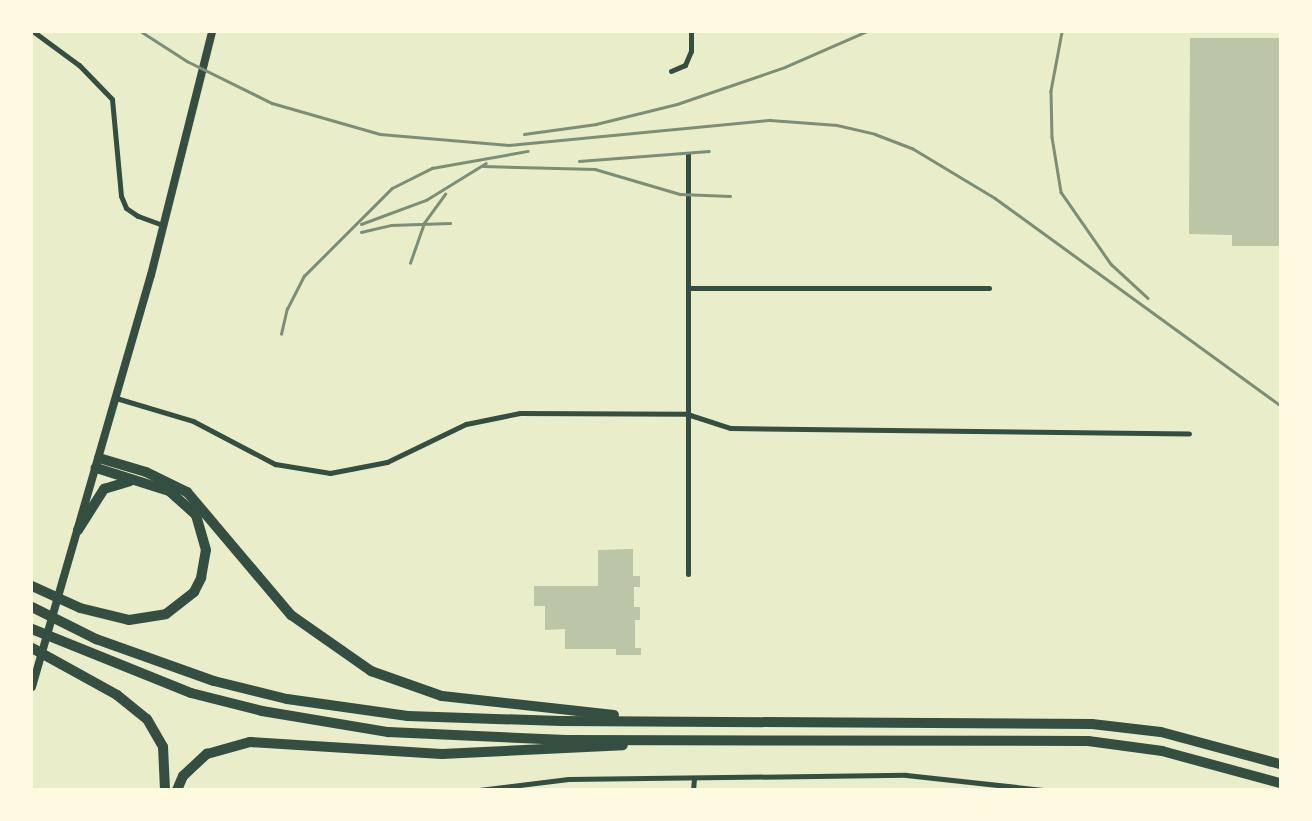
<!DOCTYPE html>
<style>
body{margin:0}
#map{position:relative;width:1312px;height:821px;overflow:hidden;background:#e9edc9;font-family:Inter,sans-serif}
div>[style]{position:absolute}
.building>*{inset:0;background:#bcc5a7}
.minor>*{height:5px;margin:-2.5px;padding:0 2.5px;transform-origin:2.5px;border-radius:2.5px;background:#344e41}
.secondary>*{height:8px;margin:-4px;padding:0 4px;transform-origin:4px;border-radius:4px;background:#344e41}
.motorway>*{height:10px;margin:-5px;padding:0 5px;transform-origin:5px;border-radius:5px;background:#344e41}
.rail>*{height:2.5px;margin:-1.25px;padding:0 1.25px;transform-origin:1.25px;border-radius:1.25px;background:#7c8e77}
span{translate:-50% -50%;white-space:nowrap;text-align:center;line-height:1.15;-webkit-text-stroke:5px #fefae0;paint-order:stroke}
.frame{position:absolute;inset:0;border:33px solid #fefae0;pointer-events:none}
</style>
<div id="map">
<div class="building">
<i style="clip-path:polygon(1190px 38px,1280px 38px,1280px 246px,1232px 246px,1232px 235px,1189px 234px)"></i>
<i style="clip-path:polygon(633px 549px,633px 576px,640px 576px,640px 587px,634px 587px,634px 607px,640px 607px,640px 620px,635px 620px,635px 648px,641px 648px,641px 655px,616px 655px,616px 649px,565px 649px,565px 629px,545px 630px,545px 606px,534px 606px,534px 586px,598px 586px,598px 550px)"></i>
</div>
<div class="minor">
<i style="left:34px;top:32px;width:56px;rotate:36.3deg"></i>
<i style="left:79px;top:65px;width:47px;rotate:45.9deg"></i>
<i style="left:112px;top:99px;width:97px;rotate:84.7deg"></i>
<i style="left:121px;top:196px;width:13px;rotate:67deg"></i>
<i style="left:126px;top:208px;width:14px;rotate:34deg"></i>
<i style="left:138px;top:216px;width:27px;rotate:20deg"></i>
<i style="left:671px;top:71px;width:15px;rotate:-23deg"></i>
<i style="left:685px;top:65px;width:15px;rotate:-67deg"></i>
<i style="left:691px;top:51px;width:19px;rotate:-90deg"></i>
<i style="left:688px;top:154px;width:420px;rotate:90deg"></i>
<i style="left:688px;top:288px;width:301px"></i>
<i style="left:116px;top:398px;width:80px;rotate:16.6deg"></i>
<i style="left:193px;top:421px;width:93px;rotate:27.7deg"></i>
<i style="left:275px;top:464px;width:56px;rotate:9.3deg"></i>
<i style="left:330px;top:473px;width:58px;rotate:-10.9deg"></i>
<i style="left:387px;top:462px;width:88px;rotate:-25.7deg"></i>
<i style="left:466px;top:424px;width:55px;rotate:-11.5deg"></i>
<i style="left:520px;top:413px;width:167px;rotate:0.3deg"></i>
<i style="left:687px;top:414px;width:45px;rotate:18deg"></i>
<i style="left:730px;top:428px;width:459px;rotate:0.7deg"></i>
<i style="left:479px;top:790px;width:90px;rotate:-7deg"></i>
<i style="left:568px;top:779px;width:338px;rotate:-0.7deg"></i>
<i style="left:906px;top:775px;width:138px;rotate:6.2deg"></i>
<i style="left:693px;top:790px;width:12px;rotate:-85deg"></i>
</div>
<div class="secondary">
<i style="left:32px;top:687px;width:429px;rotate:-73.9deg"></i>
<i style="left:151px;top:275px;width:251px;rotate:-75.9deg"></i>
</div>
<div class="motorway">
<i style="left:99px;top:458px;width:49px;rotate:16.6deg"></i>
<i style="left:146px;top:472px;width:46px;rotate:26deg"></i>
<i style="left:187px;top:492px;width:161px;rotate:49.8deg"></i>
<i style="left:291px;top:615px;width:98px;rotate:35deg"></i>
<i style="left:371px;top:671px;width:75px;rotate:19.4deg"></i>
<i style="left:442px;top:696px;width:173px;rotate:6.3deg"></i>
<i style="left:78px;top:530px;width:49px;rotate:-57.6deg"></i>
<i style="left:104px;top:489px;width:27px;rotate:-17deg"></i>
<i style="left:32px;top:586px;width:53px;rotate:24.6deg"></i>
<i style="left:80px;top:608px;width:50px;rotate:13.8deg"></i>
<i style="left:129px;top:620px;width:37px;rotate:-9deg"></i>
<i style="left:166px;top:614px;width:36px;rotate:-38deg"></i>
<i style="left:194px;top:592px;width:16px;rotate:-63deg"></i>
<i style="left:201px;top:578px;width:28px;rotate:-80deg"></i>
<i style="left:206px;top:550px;width:36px;rotate:-106deg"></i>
<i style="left:196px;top:515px;width:36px;rotate:-138deg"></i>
<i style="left:169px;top:491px;width:77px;rotate:-162.5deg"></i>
<i style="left:32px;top:607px;width:72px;rotate:26.6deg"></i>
<i style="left:96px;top:639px;width:125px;rotate:19.6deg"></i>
<i style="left:214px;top:681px;width:75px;rotate:13.9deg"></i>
<i style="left:287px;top:699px;width:122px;rotate:8deg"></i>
<i style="left:408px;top:716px;width:153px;rotate:1.9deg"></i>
<i style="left:561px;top:721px;width:531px;rotate:0.32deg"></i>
<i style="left:1092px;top:724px;width:69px;rotate:6.6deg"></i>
<i style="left:1161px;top:732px;width:123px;rotate:15.1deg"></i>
<i style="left:32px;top:629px;width:171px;rotate:21.9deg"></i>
<i style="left:191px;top:693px;width:73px;rotate:14.2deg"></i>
<i style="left:262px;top:711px;width:128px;rotate:9.5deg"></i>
<i style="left:388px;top:732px;width:178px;rotate:2.6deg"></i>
<i style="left:566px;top:740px;width:522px;rotate:0.11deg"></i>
<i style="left:1088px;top:741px;width:75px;rotate:7.7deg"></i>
<i style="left:1162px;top:751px;width:122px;rotate:15.2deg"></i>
<i style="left:32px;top:648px;width:97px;rotate:28.9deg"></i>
<i style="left:117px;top:695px;width:38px;rotate:39deg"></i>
<i style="left:147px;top:719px;width:32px;rotate:60deg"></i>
<i style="left:163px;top:747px;width:43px;rotate:87.3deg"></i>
<i style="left:177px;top:790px;width:15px;rotate:-67deg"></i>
<i style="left:183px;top:776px;width:33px;rotate:-43deg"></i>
<i style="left:207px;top:754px;width:45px;rotate:-15.6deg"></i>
<i style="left:250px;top:742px;width:192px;rotate:3.6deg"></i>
<i style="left:442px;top:754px;width:181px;rotate:-2.8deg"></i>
</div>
<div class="rail">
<i style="left:142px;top:32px;width:54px;rotate:32.8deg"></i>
<i style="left:187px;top:61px;width:95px;rotate:26.3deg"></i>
<i style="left:272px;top:103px;width:112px;rotate:16deg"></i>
<i style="left:380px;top:134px;width:129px;rotate:4.9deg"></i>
<i style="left:509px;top:145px;width:262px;rotate:-5.5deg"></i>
<i style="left:770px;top:120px;width:67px;rotate:4.3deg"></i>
<i style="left:837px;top:125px;width:39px;rotate:13deg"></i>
<i style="left:875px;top:134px;width:40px;rotate:21deg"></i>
<i style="left:912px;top:148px;width:97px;rotate:31.1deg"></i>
<i style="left:995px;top:198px;width:352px;rotate:36deg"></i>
<i style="left:1062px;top:32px;width:60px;rotate:100.6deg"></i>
<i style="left:1051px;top:91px;width:46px;rotate:88.8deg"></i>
<i style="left:1052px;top:137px;width:56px;rotate:80.7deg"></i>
<i style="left:1061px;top:192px;width:88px;rotate:55.2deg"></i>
<i style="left:1111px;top:264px;width:50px;rotate:42.6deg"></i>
<i style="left:524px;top:134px;width:73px;rotate:-7.9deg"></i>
<i style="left:596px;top:124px;width:83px;rotate:-13.9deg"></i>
<i style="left:677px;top:104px;width:114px;rotate:-18.9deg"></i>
<i style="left:785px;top:67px;width:87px;rotate:-23.6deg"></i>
<i style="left:579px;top:161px;width:130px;rotate:-4.4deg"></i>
<i style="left:483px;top:166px;width:112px;rotate:1.5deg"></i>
<i style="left:595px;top:169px;width:89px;rotate:16.4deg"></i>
<i style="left:680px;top:194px;width:50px;rotate:2.3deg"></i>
<i style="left:361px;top:224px;width:69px;rotate:-20.3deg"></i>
<i style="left:426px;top:200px;width:70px;rotate:-31.7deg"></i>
<i style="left:361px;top:232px;width:31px;rotate:-13deg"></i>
<i style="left:391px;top:225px;width:59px;rotate:-1.9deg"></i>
<i style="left:410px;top:263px;width:42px;rotate:-70.7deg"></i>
<i style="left:424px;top:223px;width:36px;rotate:-54deg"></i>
<i style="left:281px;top:334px;width:26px;rotate:-77deg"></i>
<i style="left:287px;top:309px;width:37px;rotate:-63deg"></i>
<i style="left:304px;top:276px;width:124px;rotate:-45deg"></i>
<i style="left:392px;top:188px;width:45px;rotate:-26.6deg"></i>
<i style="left:432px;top:168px;width:97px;rotate:-10.1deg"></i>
</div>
<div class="frame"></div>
</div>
